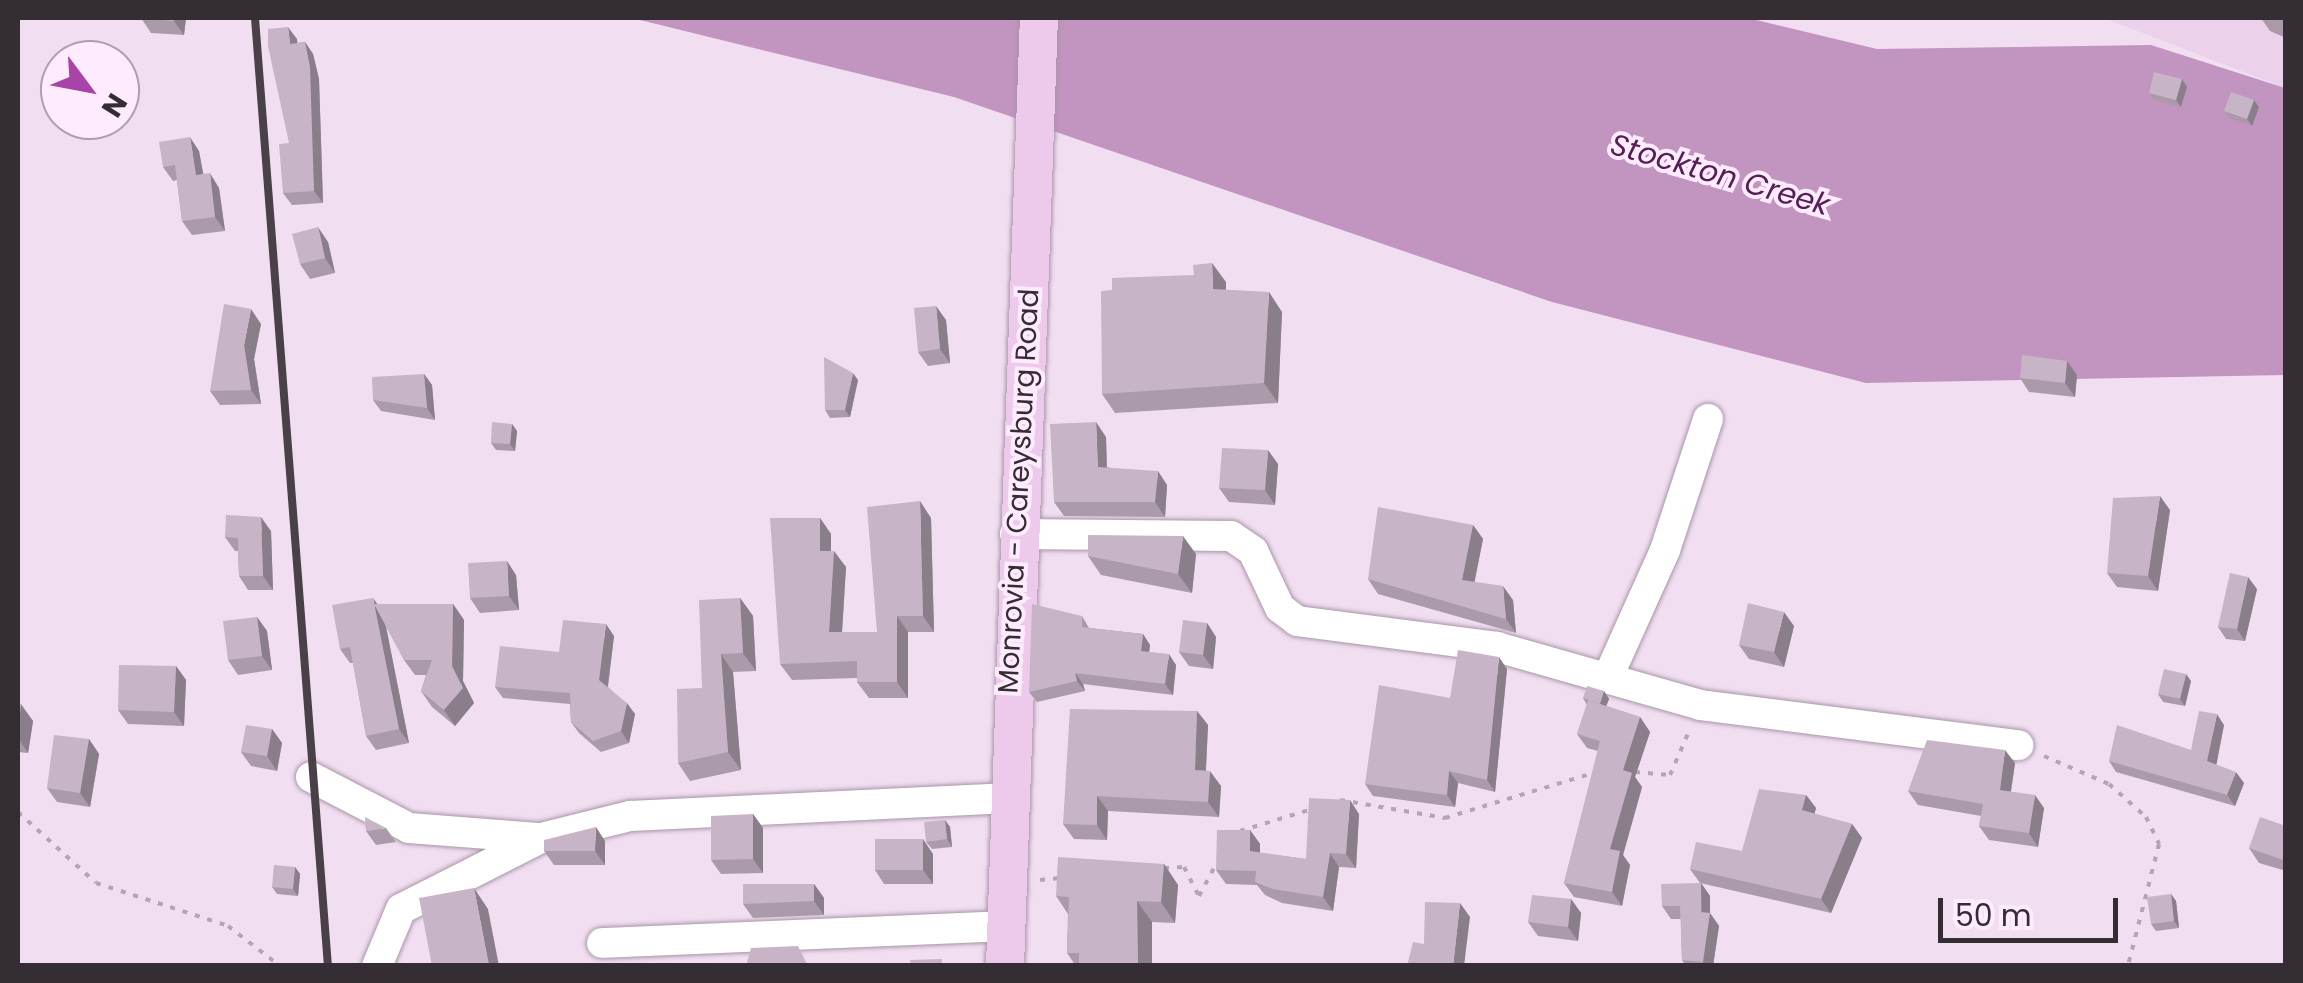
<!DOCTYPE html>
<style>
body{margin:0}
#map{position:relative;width:2303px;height:983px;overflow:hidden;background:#f2def1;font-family:Poppins,sans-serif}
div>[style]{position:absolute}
.built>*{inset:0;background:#ebd1e9}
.water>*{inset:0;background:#c294c0}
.path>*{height:4px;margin-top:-2px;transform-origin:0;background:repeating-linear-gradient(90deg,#b5a4b4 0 5px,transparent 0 13px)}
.roads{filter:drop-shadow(0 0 2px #a896a8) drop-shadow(0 0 2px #a896a8)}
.minor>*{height:30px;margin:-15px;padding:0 15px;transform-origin:15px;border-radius:15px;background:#fff}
.major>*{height:38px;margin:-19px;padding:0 19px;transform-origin:19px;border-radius:19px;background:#edcaec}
.rail>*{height:8px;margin:-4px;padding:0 4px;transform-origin:4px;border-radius:4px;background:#494048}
.wall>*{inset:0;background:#ab9baa}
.shaded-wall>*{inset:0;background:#8b7e8b}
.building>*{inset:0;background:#c7b4c6}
span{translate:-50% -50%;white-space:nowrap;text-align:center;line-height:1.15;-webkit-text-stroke:8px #ffebfe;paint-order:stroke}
.street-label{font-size:28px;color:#352d34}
.water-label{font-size:30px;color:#551e55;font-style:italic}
.frame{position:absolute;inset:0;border:20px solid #352d34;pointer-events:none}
.north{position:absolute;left:40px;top:40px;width:100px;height:100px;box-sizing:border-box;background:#ffebfe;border:2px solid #ae9fad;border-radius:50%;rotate:122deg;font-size:28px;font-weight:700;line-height:40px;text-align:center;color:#352d34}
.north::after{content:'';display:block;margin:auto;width:35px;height:45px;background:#a843a8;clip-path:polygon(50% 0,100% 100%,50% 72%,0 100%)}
.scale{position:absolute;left:1938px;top:898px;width:180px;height:45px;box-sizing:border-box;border:5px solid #352d34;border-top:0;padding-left:12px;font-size:30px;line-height:35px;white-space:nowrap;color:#352d34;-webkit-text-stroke:8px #ffebfe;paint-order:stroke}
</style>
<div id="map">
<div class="built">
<i style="clip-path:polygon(2104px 18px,2285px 18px,2285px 88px)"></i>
</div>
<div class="water">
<i style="clip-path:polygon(632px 18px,1748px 18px,1877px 49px,2151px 45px,2285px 88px,2285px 375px,1866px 383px,1552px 302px,954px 97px)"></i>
</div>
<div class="path">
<i style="left:2044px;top:756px;width:71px;rotate:23.3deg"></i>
<i style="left:2109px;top:784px;width:50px;rotate:41.7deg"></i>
<i style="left:2146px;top:817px;width:30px;rotate:64deg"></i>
<i style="left:2159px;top:844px;width:126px;rotate:104.3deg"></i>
<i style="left:1635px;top:772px;width:35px;rotate:5deg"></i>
<i style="left:1670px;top:775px;width:50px;rotate:-66.5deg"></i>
<i style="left:1340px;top:800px;width:107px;rotate:9.7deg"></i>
<i style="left:1445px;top:818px;width:158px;rotate:-16.9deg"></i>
<i style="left:18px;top:812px;width:105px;rotate:42.3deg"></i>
<i style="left:96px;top:883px;width:139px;rotate:18deg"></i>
<i style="left:228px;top:926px;width:66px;rotate:37.6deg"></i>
<i style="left:1240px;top:831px;width:75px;rotate:-17deg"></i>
<i style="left:1164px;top:868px;width:20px;rotate:-3deg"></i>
<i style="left:1184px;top:867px;width:33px;rotate:63deg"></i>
<i style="left:1199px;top:896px;width:38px;rotate:-62deg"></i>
<i style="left:1040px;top:880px;width:20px;rotate:-6deg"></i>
</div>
<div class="roads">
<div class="minor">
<i style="left:1015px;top:534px;width:216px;rotate:0.5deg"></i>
<i style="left:1231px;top:536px;width:27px;rotate:34deg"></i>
<i style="left:1253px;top:551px;width:63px;rotate:64.7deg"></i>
<i style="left:1280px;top:608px;width:21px;rotate:37deg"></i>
<i style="left:1297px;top:621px;width:202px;rotate:7.4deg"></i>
<i style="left:1497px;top:647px;width:211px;rotate:15.9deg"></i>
<i style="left:1700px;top:705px;width:321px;rotate:7.2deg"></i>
<i style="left:1608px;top:677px;width:139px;rotate:-65.8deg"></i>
<i style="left:1665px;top:550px;width:138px;rotate:-71.8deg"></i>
<i style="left:311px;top:777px;width:110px;rotate:27.5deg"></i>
<i style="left:409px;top:828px;width:129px;rotate:4.4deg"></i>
<i style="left:602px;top:943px;width:403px;rotate:-2.4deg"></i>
<i style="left:377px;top:966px;width:62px;rotate:-67.2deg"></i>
<i style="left:401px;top:909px;width:157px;rotate:-26.9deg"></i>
<i style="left:541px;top:838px;width:92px;rotate:-13.9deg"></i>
<i style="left:630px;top:816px;width:376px;rotate:-2.7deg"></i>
</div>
<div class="major">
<i style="left:1005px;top:966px;width:949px;rotate:-87.95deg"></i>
</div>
</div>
<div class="rail">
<i style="left:255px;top:18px;width:951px;rotate:85.6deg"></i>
</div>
<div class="wall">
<i style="clip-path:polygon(141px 18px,186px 18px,184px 35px,151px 33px)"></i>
<i style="clip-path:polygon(2261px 18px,2286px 18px,2286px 38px,2270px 31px)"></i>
<i style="clip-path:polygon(297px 39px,297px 43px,305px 42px,313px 54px,319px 79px,323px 203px,292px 205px,283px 193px,289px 143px)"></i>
<i style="clip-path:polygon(2182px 79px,2187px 87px,2181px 107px,2154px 100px,2149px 93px)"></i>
<i style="clip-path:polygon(2254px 100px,2259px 107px,2252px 126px,2229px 118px,2224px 111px)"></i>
<i style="clip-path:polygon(199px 151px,203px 174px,219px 188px,225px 231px,192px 235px,182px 221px,177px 180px,173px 181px,163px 167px)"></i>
<i style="clip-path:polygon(328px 242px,335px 273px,310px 279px,300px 264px)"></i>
<i style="clip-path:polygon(1226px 282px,1226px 290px,1282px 312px,1278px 403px,1115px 413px,1102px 394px)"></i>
<i style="clip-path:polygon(946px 320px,950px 363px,928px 366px,918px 352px)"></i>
<i style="clip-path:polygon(261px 324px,254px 359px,261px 404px,220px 405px,210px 391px)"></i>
<i style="clip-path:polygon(424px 374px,432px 385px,435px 420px,381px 411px,373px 400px)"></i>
<i style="clip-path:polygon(2077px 375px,2075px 397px,2029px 392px,2020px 378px)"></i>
<i style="clip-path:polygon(858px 380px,850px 417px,830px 418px,825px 410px)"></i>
<i style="clip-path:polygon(512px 424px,517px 431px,515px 451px,496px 450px,491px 443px)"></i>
<i style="clip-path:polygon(1106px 437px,1107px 467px,1167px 485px,1165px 517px,1064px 516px,1054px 502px)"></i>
<i style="clip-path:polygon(1278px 464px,1275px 505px,1229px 502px,1219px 488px)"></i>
<i style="clip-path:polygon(2170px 510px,2158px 591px,2117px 587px,2107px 573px)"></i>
<i style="clip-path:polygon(820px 518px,831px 534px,831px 551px,846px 567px,842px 632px,877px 632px,931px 518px,934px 632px,908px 632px,908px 698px,869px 698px,857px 682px,857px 678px,792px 680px,780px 664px)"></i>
<i style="clip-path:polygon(1473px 525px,1483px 539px,1474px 582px,1513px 600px,1516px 633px,1378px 594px,1368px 579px)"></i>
<i style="clip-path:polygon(271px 531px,273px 590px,248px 590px,239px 576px,238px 551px,235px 551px,225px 537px)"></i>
<i style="clip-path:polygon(1196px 554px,1192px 593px,1101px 575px,1088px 556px)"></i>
<i style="clip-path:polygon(516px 575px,519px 610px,480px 613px,470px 598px)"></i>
<i style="clip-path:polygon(2257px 589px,2245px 641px,2226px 639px,2218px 627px)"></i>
<i style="clip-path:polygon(740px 598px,753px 616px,756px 671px,733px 672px,741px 770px,690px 781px,678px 763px,702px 688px)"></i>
<i style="clip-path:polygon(377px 604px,453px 604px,464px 620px,463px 681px,474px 703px,455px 726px,432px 707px,421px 691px,426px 675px,415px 675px,404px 660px,386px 626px,409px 743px,376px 750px,366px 736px,353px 663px,350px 663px,340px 649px)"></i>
<i style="clip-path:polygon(1082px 616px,1089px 628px,1143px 634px,1150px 645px,1149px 652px,1176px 665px,1173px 695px,1083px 684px,1085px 691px,1037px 702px,1029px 692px)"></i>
<i style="clip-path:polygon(257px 617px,267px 631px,272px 670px,238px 675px,228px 660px)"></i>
<i style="clip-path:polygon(1207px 623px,1216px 637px,1213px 669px,1189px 666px,1179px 652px)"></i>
<i style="clip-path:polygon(1794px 626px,1784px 667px,1749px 659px,1739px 645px)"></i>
<i style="clip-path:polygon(614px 636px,608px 687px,635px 714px,629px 743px,601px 752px,579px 733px,571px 722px,570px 704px,503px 698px,495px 687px,559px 652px)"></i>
<i style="clip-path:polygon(176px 666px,186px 680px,184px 726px,128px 724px,118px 710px)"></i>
<i style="clip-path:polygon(1507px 669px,1495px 792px,1458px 783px,1455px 807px,1373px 796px,1365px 784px,1450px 698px)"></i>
<i style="clip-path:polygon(2191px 681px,2185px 706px,2163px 702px,2158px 694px)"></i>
<i style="clip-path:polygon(1604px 691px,1609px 699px,1606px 706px,1640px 717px,1650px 732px,1635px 777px,1642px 787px,1623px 855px,1630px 865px,1622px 906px,1574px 897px,1564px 883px,1598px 751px,1587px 748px,1577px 734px,1587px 705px,1583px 698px)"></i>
<i style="clip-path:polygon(18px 703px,33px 721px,28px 753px,18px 752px)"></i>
<i style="clip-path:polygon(1197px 711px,1208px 725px,1206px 770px,1221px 786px,1219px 817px,1108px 811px,1107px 840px,1074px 839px,1063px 824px)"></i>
<i style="clip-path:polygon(2224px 725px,2216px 765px,2244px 783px,2235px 806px,2116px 772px,2109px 761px,2191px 750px)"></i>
<i style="clip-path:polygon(272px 729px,282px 743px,277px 771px,251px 766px,241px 752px)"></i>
<i style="clip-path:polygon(89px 739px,99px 754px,90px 807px,57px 802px,47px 788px)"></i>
<i style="clip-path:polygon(2015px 763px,2011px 792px,2044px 808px,2038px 847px,1989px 840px,1979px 826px,1981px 816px,1918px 805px,1908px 791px)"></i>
<i style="clip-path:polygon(1806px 795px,1816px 808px,1814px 814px,1852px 824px,1862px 838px,1831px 913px,1700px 883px,1690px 869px,1742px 851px)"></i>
<i style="clip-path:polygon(753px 814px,763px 828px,763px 873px,721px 874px,711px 860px)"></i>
<i style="clip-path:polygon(1359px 814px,1356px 868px,1339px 867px,1333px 911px,1282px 903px,1265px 895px,1257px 885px,1226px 884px,1216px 870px,1250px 830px,1260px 844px,1260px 853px,1306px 859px)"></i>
<i style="clip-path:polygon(945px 820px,950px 827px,952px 847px,932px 849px,926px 842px)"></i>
<i style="clip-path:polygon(2286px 826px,2286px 871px,2259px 863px,2249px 848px)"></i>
<i style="clip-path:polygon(386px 828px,396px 842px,376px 845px,366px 831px)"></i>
<i style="clip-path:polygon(605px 841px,605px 865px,554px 865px,544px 851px)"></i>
<i style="clip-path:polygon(933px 854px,933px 884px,884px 884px,875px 870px)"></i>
<i style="clip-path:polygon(1164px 864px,1178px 885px,1175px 923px,1152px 922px,1152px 966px,1076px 966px,1067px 953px,1068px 914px,1056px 896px)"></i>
<i style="clip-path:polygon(295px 867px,300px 874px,298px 896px,277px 894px,272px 887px)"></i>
<i style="clip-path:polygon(1701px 883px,1710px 896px,1710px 913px,1719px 926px,1713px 966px,1686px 966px,1682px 960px,1681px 919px,1671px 919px,1662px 906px)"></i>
<i style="clip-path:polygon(814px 884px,824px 898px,824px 915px,753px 918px,743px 904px)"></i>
<i style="clip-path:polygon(2171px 894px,2176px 901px,2179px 928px,2156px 931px,2151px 924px)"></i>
<i style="clip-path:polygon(1571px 899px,1581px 913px,1578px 941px,1538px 936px,1528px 922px)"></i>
</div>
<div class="shaded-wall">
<i style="clip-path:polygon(174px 18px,186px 18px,184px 35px,174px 21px)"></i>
<i style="clip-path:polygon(288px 27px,297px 39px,299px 56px,290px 44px)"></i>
<i style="clip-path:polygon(305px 42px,313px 54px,319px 79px,323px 203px,314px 191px)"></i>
<i style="clip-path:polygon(2182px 79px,2187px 87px,2181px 107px,2176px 100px)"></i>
<i style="clip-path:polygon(2254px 100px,2259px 107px,2252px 126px,2247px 119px)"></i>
<i style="clip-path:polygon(190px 137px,199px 151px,206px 189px,196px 175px)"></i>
<i style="clip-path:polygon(210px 173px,219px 188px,225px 231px,215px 217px)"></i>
<i style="clip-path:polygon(318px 227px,328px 242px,335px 273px,325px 258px)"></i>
<i style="clip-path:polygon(1212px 263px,1226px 282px,1226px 309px,1213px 289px)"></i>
<i style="clip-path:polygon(1269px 292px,1282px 312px,1278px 403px,1264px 383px)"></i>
<i style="clip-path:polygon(936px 306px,946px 320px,950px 363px,940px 349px)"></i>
<i style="clip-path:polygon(251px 309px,261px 324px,254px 359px,261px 404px,251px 390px,244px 345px)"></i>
<i style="clip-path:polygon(2067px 361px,2077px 375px,2075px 397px,2065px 383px)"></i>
<i style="clip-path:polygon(853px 373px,858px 380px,850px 417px,845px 410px)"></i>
<i style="clip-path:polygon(424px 374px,432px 385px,435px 420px,427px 408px)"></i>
<i style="clip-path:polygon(1096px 422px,1106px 437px,1107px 481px,1098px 467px)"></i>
<i style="clip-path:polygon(512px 424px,517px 431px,515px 451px,510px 444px)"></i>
<i style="clip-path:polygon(1268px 450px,1278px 464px,1275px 505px,1265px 490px)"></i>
<i style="clip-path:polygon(1158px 471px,1167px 485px,1165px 517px,1155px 502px)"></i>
<i style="clip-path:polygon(2160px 496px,2170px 510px,2158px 591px,2148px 576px)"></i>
<i style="clip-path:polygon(920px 501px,931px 518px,934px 632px,923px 616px)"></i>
<i style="clip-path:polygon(261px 517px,271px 531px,273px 590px,263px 576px)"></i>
<i style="clip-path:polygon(820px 518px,831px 534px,831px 567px,820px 551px)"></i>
<i style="clip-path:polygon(1473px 525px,1483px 539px,1472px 595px,1462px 580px)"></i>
<i style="clip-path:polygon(1183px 536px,1196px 554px,1192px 593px,1178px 574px)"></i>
<i style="clip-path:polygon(834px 551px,846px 567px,841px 648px,829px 632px)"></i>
<i style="clip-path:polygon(507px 561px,516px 575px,519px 610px,509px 596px)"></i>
<i style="clip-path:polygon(2248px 577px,2257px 589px,2245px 641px,2237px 629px)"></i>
<i style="clip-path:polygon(1503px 586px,1513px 600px,1516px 633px,1506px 619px)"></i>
<i style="clip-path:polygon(373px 598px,383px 612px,409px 743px,399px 729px)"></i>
<i style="clip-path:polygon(740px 598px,753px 616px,756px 671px,743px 653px)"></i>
<i style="clip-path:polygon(453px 604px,464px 620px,463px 681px,474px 703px,455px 726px,444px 710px,452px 666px)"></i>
<i style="clip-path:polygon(1784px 612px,1794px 626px,1784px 667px,1774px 652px)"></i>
<i style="clip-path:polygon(897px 616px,908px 632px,908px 698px,897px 682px)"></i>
<i style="clip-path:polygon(257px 617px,267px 631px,272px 670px,262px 656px)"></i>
<i style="clip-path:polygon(1207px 623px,1216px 637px,1213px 669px,1203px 655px)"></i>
<i style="clip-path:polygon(606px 624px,614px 636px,607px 692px,599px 680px)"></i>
<i style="clip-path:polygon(1143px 634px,1150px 645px,1148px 662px,1141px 651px)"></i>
<i style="clip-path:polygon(721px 654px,733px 672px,741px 770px,728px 752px)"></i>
<i style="clip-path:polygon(1169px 654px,1176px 665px,1173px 695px,1165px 684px)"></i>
<i style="clip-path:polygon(1499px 657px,1507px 669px,1495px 792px,1487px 780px)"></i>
<i style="clip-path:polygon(176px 666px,186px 680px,184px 726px,174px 712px)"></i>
<i style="clip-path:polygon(1075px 673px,1083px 684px,1085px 691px,1077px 681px)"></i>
<i style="clip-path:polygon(2186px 674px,2191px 681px,2185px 706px,2180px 699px)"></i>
<i style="clip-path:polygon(1604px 691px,1609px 699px,1604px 712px,1599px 704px)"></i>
<i style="clip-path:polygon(627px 703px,635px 714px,629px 743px,621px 731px)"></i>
<i style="clip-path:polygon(21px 704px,33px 721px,28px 753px,18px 738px)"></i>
<i style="clip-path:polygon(1197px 711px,1208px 725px,1205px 785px,1195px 770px)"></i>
<i style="clip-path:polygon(2217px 714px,2224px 725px,2215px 772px,2207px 761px)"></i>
<i style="clip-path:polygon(1640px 717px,1650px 732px,1635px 777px,1642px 787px,1623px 855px,1630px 865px,1622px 906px,1612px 892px,1610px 849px,1623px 770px)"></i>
<i style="clip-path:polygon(272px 729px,282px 743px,277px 771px,267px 756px)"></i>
<i style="clip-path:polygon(89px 739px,99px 754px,90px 807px,80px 793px)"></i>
<i style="clip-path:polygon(2005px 750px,2015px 763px,2009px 803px,2000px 790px)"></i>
<i style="clip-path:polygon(1210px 771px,1221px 786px,1219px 817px,1208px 802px)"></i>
<i style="clip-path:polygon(1449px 771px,1458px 783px,1455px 807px,1447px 795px)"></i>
<i style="clip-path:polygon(2236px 772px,2244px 783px,2235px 806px,2227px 795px)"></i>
<i style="clip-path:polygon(1806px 795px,1816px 808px,1812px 824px,1802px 810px)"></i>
<i style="clip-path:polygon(2035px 795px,2044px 808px,2038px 847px,2029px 833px)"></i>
<i style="clip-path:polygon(1097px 796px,1108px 811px,1107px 840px,1097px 825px)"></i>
<i style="clip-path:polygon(1350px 800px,1359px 814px,1356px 868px,1346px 854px)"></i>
<i style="clip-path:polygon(753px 814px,763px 828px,763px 873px,753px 859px)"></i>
<i style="clip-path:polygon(945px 820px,950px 827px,952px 847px,947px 839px)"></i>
<i style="clip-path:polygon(1852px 824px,1862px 838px,1831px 913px,1821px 899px)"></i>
<i style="clip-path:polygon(596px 827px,605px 841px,605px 865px,595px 851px)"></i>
<i style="clip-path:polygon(1250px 830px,1260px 844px,1260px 865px,1250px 851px)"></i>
<i style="clip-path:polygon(923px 839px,933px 854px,933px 884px,923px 870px)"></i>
<i style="clip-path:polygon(1330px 853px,1339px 867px,1333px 911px,1323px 897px)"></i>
<i style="clip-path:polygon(1164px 864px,1178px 885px,1175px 923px,1161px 902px)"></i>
<i style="clip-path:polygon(295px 867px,300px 874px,298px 896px,293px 889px)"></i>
<i style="clip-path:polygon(1701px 883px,1710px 896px,1710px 913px,1719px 926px,1713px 966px,1705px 966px,1703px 962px)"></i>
<i style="clip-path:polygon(814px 884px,824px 898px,824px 915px,814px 901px)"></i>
<i style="clip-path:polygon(474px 888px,488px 909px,499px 966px,489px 966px)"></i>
<i style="clip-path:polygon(2171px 894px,2176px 901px,2179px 928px,2174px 921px)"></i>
<i style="clip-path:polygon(1571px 899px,1581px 913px,1578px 941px,1568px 927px)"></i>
<i style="clip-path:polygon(1137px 901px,1152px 922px,1152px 966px,1138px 966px)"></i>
<i style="clip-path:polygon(1460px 903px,1470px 917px,1464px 966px,1453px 966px)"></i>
</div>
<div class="building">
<i style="clip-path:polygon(141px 18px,174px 18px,174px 21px)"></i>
<i style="clip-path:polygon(288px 27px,290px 44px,305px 42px,310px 67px,314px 191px,283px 193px,279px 144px,289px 143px,268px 46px,268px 29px)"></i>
<i style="clip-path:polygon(2154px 72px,2182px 79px,2176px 100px,2149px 93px)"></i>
<i style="clip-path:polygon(2231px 92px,2254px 100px,2247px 119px,2224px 111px)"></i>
<i style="clip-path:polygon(190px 137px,196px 175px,210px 173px,215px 217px,182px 221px,175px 165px,163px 167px,159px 142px)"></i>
<i style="clip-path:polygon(318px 227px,325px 258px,300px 264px,292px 234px)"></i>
<i style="clip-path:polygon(1212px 263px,1213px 289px,1269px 292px,1264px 383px,1102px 394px,1101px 291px,1112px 290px,1112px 278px,1194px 275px,1193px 265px)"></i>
<i style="clip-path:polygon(224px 304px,251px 309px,244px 345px,251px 390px,210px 391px)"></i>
<i style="clip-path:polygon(936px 306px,940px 349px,918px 352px,914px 308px)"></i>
<i style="clip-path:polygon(2022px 355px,2067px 361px,2065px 383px,2020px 378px)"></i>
<i style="clip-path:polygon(824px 357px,853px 373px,845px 410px,825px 410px)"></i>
<i style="clip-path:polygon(424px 374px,427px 408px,373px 400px,372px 377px)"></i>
<i style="clip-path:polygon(492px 422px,512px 424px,510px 444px,491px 443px)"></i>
<i style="clip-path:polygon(1096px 422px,1098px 467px,1158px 471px,1155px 502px,1054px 502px,1050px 424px)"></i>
<i style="clip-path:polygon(1222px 448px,1268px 450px,1265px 490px,1219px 488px)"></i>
<i style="clip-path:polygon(2160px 496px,2148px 576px,2107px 573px,2113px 498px)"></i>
<i style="clip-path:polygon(920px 501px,923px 616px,897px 616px,897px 682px,857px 682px,857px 661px,780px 664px,770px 518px,820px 518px,820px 551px,834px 551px,829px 632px,877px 632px,867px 507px)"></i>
<i style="clip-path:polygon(1378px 507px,1473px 525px,1462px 580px,1503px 586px,1506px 619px,1368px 579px)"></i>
<i style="clip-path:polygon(226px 515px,261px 517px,263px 576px,239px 576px,238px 538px,225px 537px)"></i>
<i style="clip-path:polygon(1088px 535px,1183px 536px,1178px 574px,1088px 556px)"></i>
<i style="clip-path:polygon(507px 561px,509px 596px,470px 598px,468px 563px)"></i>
<i style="clip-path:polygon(2230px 573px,2248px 577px,2237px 629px,2218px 627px)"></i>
<i style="clip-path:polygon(373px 598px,399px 729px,366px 736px,350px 647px,340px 649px,332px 605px)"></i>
<i style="clip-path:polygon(740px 598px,743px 653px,721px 654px,728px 752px,678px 763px,677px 689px,702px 688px,699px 600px)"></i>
<i style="clip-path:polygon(1748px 603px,1784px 612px,1774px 652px,1739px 645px)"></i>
<i style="clip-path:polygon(374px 604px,453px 604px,452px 666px,463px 688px,444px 710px,421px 691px,432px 660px,404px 660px)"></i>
<i style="clip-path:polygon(1032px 604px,1082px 616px,1082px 627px,1143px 634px,1141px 651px,1169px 654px,1165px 684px,1075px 673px,1077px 681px,1029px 692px)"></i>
<i style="clip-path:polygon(257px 617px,262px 656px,228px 660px,223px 621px)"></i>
<i style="clip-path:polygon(563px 620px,606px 624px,599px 680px,627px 703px,621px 731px,593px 741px,571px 722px,570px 693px,495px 687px,500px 646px,559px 652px)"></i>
<i style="clip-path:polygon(1183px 620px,1207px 623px,1203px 655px,1179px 652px)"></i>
<i style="clip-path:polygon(1458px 650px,1499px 657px,1487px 780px,1449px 771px,1447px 795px,1365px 784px,1379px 685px,1450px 698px)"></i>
<i style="clip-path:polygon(119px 665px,176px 666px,174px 712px,118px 710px)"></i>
<i style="clip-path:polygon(2164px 669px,2186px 674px,2180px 699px,2158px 694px)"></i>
<i style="clip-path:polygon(1587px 686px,1604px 691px,1600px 704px,1583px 698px)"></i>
<i style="clip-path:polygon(1588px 700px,1640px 717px,1623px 770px,1632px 773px,1610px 849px,1620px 851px,1612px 892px,1564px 883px,1600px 741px,1577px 734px)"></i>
<i style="clip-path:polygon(18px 703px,21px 704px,18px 729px)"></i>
<i style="clip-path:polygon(1070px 709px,1197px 711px,1195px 770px,1210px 771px,1208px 802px,1097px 796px,1097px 825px,1063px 824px)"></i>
<i style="clip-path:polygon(2199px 711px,2217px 714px,2207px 761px,2236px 772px,2227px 795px,2109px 761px,2117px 725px,2191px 750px)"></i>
<i style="clip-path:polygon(246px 725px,272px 729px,267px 756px,241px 752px)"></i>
<i style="clip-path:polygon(54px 735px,89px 739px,80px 793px,47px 788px)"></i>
<i style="clip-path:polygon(1927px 740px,2005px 750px,2000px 790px,2035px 795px,2029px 833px,1979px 826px,1983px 804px,1908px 791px)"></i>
<i style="clip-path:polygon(1759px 789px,1806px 795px,1802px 810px,1852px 824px,1821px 899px,1690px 869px,1696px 842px,1742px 851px)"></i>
<i style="clip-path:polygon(1309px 798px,1350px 800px,1346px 854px,1330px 853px,1323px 897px,1273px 889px,1255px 882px,1256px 871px,1216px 870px,1217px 830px,1250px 830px,1250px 851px,1306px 859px)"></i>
<i style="clip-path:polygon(753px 814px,753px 859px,711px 860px,711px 816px)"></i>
<i style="clip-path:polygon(365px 817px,386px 828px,366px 831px)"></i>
<i style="clip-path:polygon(2260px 817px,2286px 826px,2286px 861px,2249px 848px)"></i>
<i style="clip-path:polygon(945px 820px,947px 839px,926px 842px,924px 822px)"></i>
<i style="clip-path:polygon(596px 827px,595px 851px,544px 851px,544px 840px)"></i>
<i style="clip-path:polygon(875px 839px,923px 839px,923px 870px,875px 870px)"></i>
<i style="clip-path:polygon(1058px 857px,1164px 864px,1161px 902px,1137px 901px,1138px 966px,1079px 966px,1079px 953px,1067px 953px,1069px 897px,1056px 896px)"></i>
<i style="clip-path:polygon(274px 865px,295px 867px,293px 889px,272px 887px)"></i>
<i style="clip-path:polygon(1701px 883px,1701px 912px,1710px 913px,1703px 962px,1682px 960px,1680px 906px,1662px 906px,1661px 884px)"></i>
<i style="clip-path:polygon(743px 884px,814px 884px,814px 901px,743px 904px)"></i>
<i style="clip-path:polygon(474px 888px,489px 966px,432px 966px,419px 898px)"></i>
<i style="clip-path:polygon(2171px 894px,2174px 921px,2151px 924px,2147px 897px)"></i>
<i style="clip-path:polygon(1532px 895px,1571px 899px,1568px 927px,1528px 922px)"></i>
<i style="clip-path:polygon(1425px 902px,1460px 903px,1453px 966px,1407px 966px,1413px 942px,1424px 944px)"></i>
<i style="clip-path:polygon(798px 946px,808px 966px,746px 966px,751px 948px)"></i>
<i style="clip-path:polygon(942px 959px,942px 966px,911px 966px,910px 960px)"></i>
</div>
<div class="street-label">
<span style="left:1019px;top:491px;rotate:-87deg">Monrovia - Careysburg Road</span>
</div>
<div class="water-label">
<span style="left:1720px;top:175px;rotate:16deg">Stockton Creek</span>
</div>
<div class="frame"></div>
<div class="north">N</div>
<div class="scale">50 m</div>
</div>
